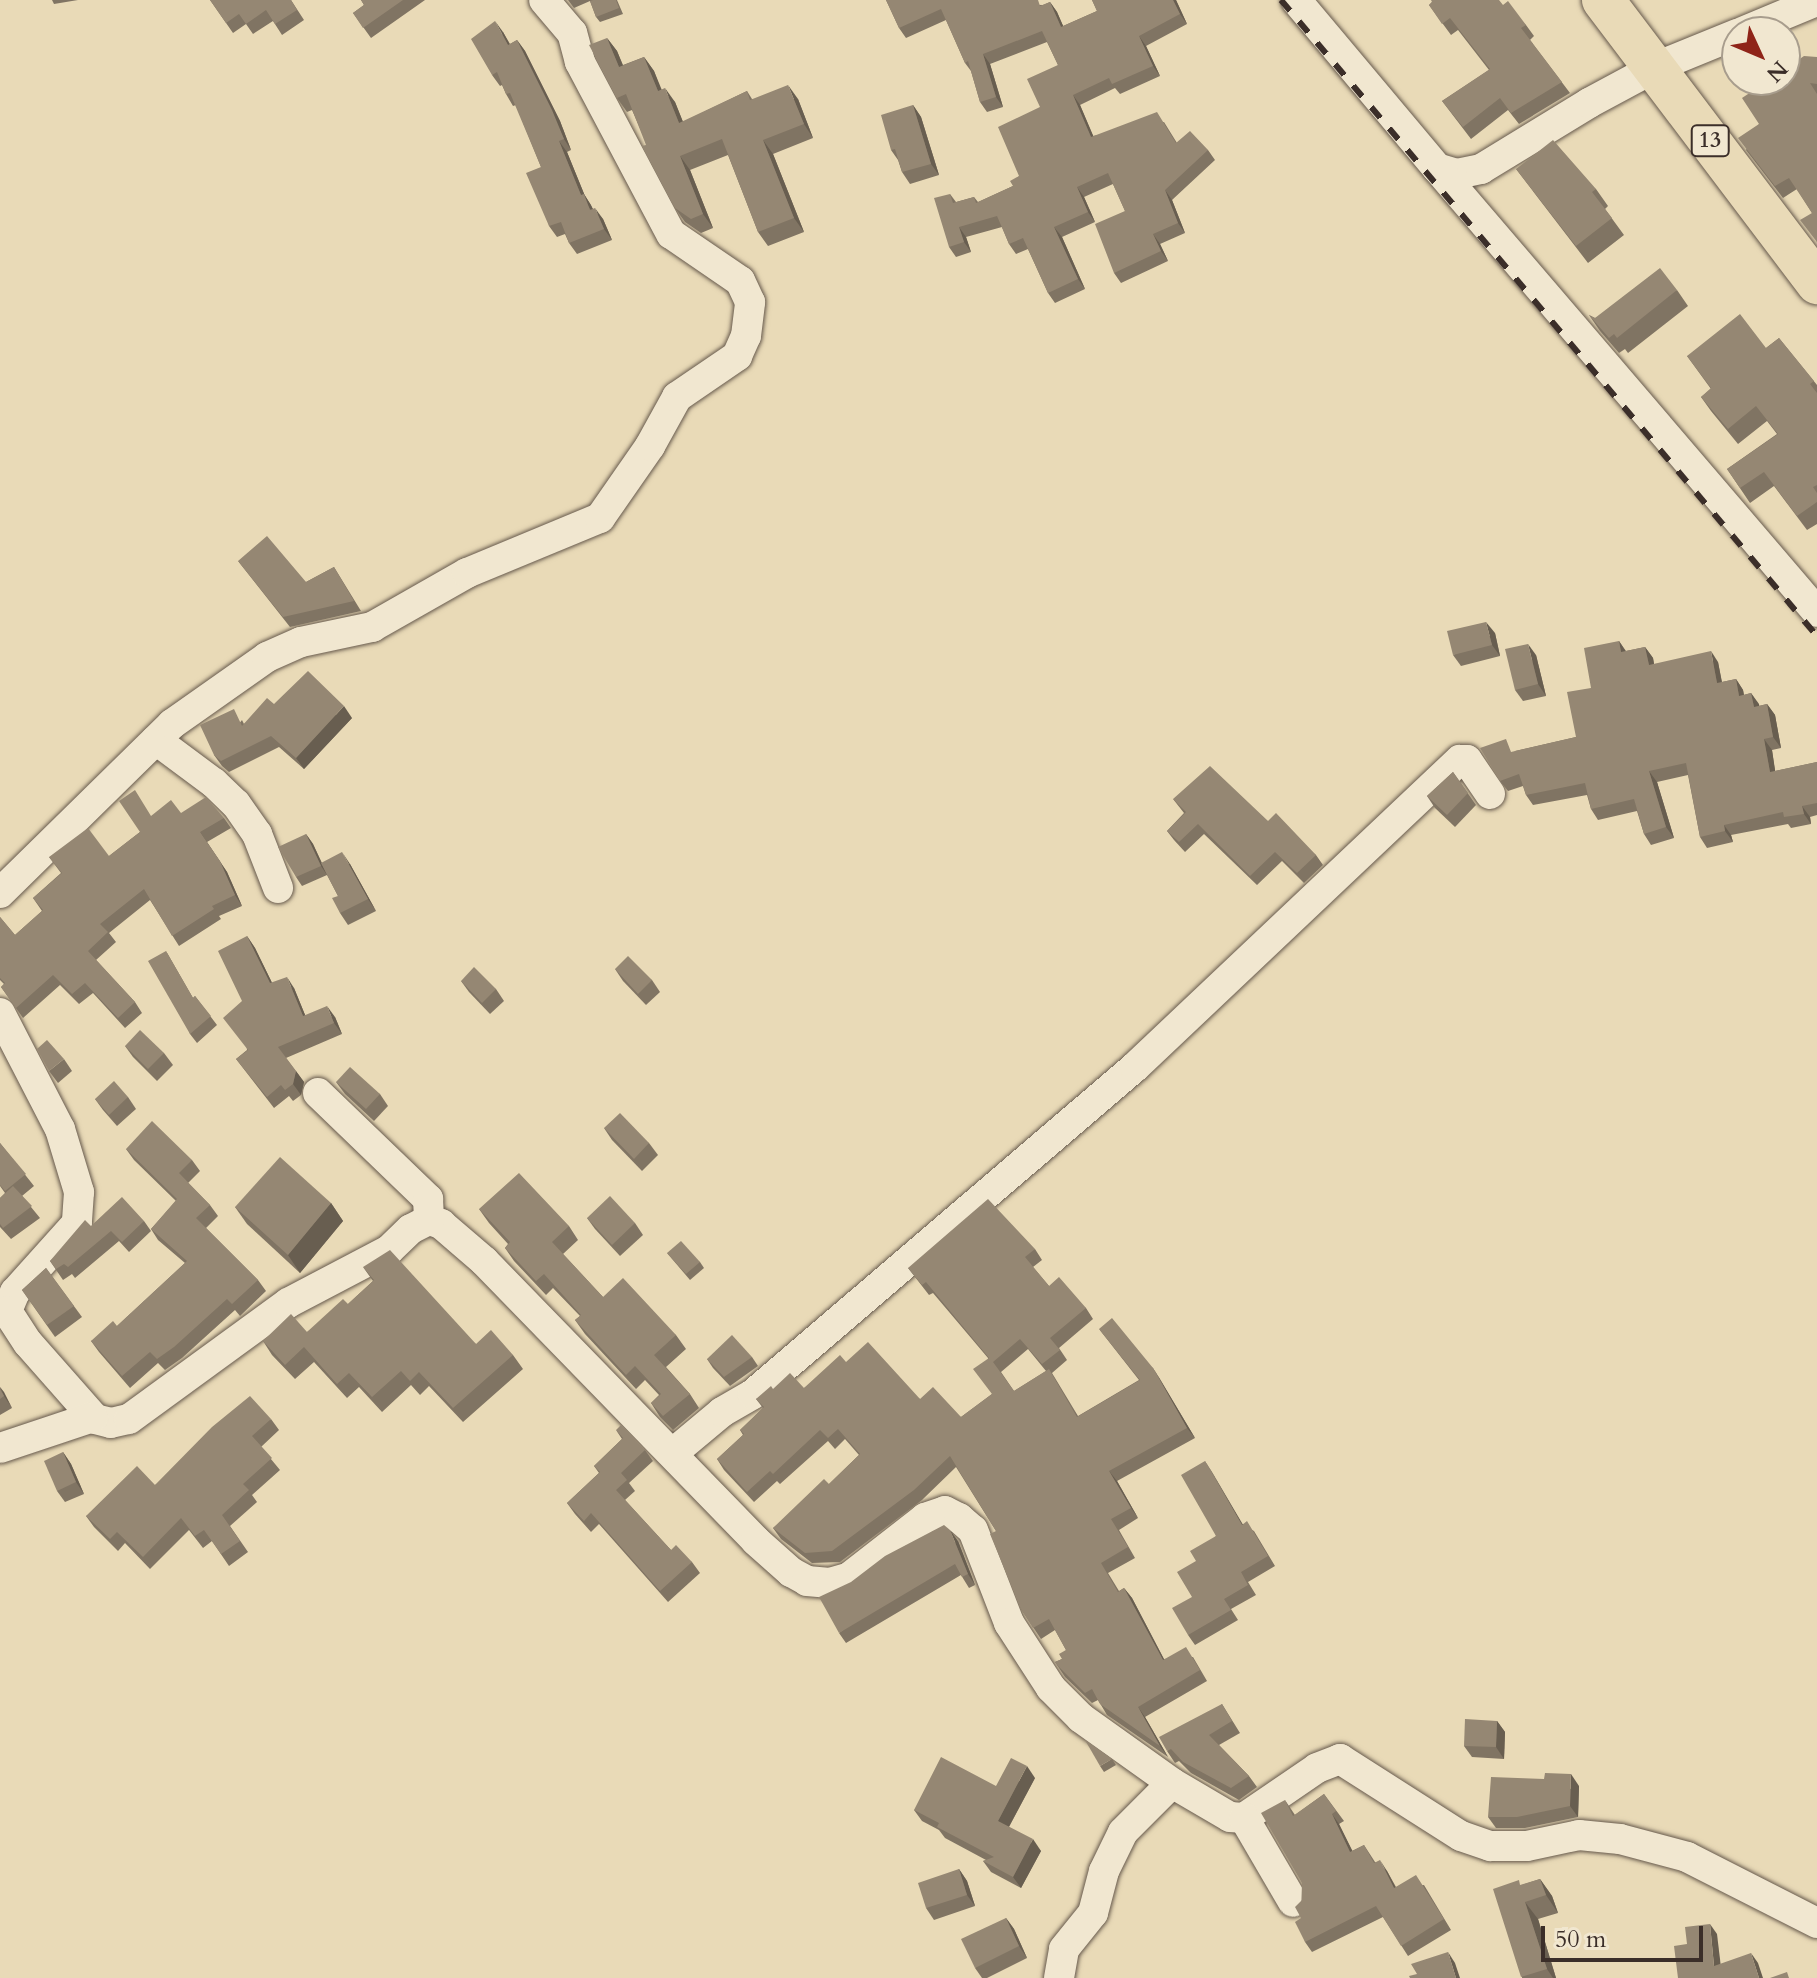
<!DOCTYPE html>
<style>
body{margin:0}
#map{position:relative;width:1817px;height:1978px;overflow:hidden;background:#e9dab7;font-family:Cardo,serif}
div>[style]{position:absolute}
.roads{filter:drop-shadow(0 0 2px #66594c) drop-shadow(0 0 2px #66594c)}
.minor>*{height:30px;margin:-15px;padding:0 15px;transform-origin:15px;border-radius:15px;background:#f1e7d0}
.highway>*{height:42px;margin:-21px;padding:0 21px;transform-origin:21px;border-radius:21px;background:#e9dab7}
.rail>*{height:6px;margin-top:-3px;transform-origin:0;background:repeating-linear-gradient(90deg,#3b2e29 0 14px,transparent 0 28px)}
.wall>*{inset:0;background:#807463}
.shaded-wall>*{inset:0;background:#685e50}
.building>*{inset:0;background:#958773}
span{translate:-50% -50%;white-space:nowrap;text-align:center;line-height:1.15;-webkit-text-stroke:7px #f1e7d0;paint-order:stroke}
.shield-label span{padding:2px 6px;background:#f1e7d0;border:2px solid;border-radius:6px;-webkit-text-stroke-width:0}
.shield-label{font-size:22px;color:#3b2e29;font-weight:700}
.north{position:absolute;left:1721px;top:16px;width:80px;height:80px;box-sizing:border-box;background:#f1e7d0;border:2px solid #a89d8d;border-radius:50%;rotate:134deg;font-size:22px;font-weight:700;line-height:32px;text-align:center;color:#3b2e29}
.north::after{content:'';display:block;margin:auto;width:28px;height:36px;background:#8f2418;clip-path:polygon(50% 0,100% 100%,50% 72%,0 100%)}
.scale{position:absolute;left:1541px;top:1926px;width:162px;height:36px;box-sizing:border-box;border:4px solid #3b2e29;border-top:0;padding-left:10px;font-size:24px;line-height:28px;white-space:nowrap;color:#3b2e29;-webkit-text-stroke:6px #f1e7d0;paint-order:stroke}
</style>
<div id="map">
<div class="roads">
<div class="minor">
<i style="left:1296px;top:0;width:219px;rotate:50deg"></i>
<i style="left:1437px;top:168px;width:21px;rotate:17deg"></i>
<i style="left:1457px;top:174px;width:25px;rotate:-12deg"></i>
<i style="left:1481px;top:169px;width:127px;rotate:-31.4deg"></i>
<i style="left:1589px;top:103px;width:76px;rotate:-28.2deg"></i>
<i style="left:1656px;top:67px;width:87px;rotate:-22.2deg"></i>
<i style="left:1742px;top:32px;width:81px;rotate:-22.5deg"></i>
<i style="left:1437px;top:168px;width:584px;rotate:49.44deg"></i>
<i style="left:156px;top:740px;width:72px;rotate:36.6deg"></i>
<i style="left:214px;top:783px;width:30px;rotate:44deg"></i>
<i style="left:236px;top:804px;width:37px;rotate:55deg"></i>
<i style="left:257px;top:834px;width:58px;rotate:68.7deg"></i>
<i style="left:0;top:893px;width:241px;rotate:-44.5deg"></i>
<i style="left:172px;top:724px;width:116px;rotate:-35.2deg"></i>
<i style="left:267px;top:657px;width:37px;rotate:-24deg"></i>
<i style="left:301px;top:642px;width:73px;rotate:-11.9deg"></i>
<i style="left:372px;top:627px;width:109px;rotate:-29.6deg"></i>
<i style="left:467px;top:573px;width:144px;rotate:-22.5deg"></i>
<i style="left:600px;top:518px;width:88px;rotate:-55.2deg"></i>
<i style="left:650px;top:446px;width:56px;rotate:-61.1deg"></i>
<i style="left:677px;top:397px;width:73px;rotate:-34.3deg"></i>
<i style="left:737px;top:356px;width:22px;rotate:-66deg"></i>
<i style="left:746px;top:336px;width:34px;rotate:-83deg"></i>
<i style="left:750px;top:302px;width:23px;rotate:-115deg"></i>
<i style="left:740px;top:281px;width:83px;rotate:-145.7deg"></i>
<i style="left:671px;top:234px;width:195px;rotate:-117.9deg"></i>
<i style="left:580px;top:62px;width:30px;rotate:-105deg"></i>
<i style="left:572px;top:33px;width:43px;rotate:-130.3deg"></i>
<i style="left:0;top:1013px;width:131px;rotate:62.7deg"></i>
<i style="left:60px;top:1129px;width:66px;rotate:73.2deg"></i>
<i style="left:79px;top:1192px;width:31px;rotate:94deg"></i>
<i style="left:77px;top:1223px;width:93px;rotate:131.9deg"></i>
<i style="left:15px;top:1292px;width:21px;rotate:113deg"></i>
<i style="left:7px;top:1311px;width:38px;rotate:57deg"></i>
<i style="left:28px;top:1343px;width:101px;rotate:48.6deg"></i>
<i style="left:95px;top:1419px;width:16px;rotate:14deg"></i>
<i style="left:111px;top:1423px;width:18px;rotate:-13deg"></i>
<i style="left:129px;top:1419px;width:197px;rotate:-36.1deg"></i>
<i style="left:288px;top:1303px;width:114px;rotate:-27.7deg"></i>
<i style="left:389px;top:1250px;width:30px;rotate:-44deg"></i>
<i style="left:411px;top:1229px;width:20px;rotate:-27deg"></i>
<i style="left:429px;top:1220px;width:13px;rotate:18deg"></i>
<i style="left:441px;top:1224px;width:57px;rotate:40.7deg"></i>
<i style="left:484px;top:1261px;width:390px;rotate:45.8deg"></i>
<i style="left:756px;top:1541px;width:47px;rotate:41.5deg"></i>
<i style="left:791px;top:1572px;width:18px;rotate:29deg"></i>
<i style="left:807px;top:1581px;width:23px;rotate:5deg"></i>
<i style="left:830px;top:1583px;width:19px;rotate:-16deg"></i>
<i style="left:848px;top:1578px;width:98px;rotate:-37.9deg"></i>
<i style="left:925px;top:1518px;width:21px;rotate:-19deg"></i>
<i style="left:945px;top:1511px;width:16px;rotate:27deg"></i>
<i style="left:959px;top:1518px;width:18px;rotate:41deg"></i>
<i style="left:973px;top:1530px;width:100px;rotate:68.8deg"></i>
<i style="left:1009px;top:1623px;width:77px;rotate:57.1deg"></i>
<i style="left:1051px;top:1688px;width:42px;rotate:45deg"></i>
<i style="left:1081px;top:1718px;width:112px;rotate:35.5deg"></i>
<i style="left:1172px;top:1783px;width:67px;rotate:30.4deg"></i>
<i style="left:1230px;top:1817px;width:14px;rotate:4deg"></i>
<i style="left:1244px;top:1818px;width:88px;rotate:-34.4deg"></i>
<i style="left:1317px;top:1768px;width:25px;rotate:-21deg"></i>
<i style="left:1340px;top:1759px;width:143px;rotate:32.5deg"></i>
<i style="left:1461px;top:1836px;width:31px;rotate:19deg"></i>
<i style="left:1490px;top:1846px;width:37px"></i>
<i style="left:1527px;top:1846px;width:53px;rotate:-11.9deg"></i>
<i style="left:1579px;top:1835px;width:41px;rotate:5.6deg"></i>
<i style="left:1620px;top:1839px;width:69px;rotate:15deg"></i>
<i style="left:1687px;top:1857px;width:146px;rotate:26.9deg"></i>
<i style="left:318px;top:1093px;width:153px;rotate:43.9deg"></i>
<i style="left:428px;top:1199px;width:21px;rotate:87deg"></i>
<i style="left:0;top:1448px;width:98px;rotate:-18.4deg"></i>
<i style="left:673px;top:1453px;width:64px;rotate:-39.9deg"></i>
<i style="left:722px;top:1412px;width:36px;rotate:-30deg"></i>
<i style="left:753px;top:1394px;width:503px;rotate:-40.56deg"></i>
<i style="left:1135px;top:1067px;width:447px;rotate:-43.4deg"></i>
<i style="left:1460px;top:760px;width:7px"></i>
<i style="left:1467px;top:760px;width:41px;rotate:55.9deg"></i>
<i style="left:1244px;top:1818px;width:97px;rotate:59.7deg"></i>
<i style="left:1059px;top:1978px;width:29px;rotate:-80deg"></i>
<i style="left:1064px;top:1949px;width:46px;rotate:-51.1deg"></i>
<i style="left:1093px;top:1913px;width:43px;rotate:-75.3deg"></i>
<i style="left:1104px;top:1871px;width:43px;rotate:-64deg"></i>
<i style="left:1123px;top:1832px;width:69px;rotate:-45deg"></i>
</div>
<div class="highway">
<i style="left:1603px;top:0;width:355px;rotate:52.9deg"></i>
</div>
</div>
<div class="rail">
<i style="left:1281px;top:0;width:832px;rotate:49.88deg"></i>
</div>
<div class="wall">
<i style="clip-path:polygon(52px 0,78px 0,54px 4px)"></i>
<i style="clip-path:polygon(210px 0,291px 0,304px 20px,282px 35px,273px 21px,253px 34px,246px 24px,233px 33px)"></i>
<i style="clip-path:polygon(361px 0,425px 0,371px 38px,353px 13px,364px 5px)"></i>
<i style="clip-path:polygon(568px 0,617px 0,623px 14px,600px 22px,596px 17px,590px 1px,574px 8px)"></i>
<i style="clip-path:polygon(886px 0,1043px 5px,1050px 2px,1057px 12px,1063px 26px,1097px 11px,1092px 0,1176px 0,1187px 24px,1146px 46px,1160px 76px,1120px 94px,1115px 88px,1080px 105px,1093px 136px,1164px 122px,1177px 143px,1208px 150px,1215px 160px,1172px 200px,1185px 233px,1160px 244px,1168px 261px,1121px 283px,1114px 273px,1125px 211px,1113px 184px,1084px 197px,1095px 222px,1062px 237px,1085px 289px,1055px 303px,1048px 293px,1028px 249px,1016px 254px,1009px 244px,1002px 227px,966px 237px,971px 252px,956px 257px,949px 247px,950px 194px,956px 202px,974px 197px,978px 202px,1013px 186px,1019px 176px,1040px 107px,1058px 65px,1047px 42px,990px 64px,1003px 107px,987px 112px,980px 102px,971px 71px,965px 63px,946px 20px,906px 38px,899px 28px)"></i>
<i style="clip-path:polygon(1432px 2px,1503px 5px,1526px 25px,1534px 36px,1530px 40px,1570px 93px,1519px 124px,1508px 110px,1471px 139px,1442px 101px,1489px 70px,1458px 30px,1451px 35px,1429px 5px)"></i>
<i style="clip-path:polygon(503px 32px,510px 44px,517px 40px,525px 51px,560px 121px,571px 150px,567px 152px,584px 194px,593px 209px,603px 219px,612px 240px,577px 254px,569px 243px,565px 234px,557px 237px,549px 226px,541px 167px,516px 105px,513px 106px,506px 94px,502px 85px,500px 86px,492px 75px)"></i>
<i style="clip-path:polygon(607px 38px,617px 51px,623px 65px,644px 57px,654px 71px,661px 90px,675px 102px,683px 122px,747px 91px,752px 99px,798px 99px,813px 138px,773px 154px,804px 232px,768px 246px,758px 232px,728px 155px,690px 170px,713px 228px,701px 233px,685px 222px,675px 208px,632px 110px,627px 112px,617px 98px)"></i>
<i style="clip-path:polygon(1817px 57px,1817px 243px,1812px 213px,1797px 189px,1783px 198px,1746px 150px,1759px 124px)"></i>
<i style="clip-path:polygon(913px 105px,921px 117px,939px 175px,910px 184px,902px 172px,898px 160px,891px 150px)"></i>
<i style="clip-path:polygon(1516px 169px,1596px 189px,1608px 206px,1605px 209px,1624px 235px,1588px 263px)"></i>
<i style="clip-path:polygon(1677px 290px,1688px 306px,1628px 353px,1625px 349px,1619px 353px,1600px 331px,1589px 315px,1595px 318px)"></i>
<i style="clip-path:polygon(1779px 338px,1817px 385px,1817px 524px,1807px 530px,1774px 486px,1750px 503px,1727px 469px,1777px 434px,1767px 421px,1738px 444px,1711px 411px,1701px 397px,1711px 389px,1687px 356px,1766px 348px)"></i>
<i style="clip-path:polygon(238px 561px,306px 582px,334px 567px,361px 611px,290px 627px)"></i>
<i style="clip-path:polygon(1495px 633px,1500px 656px,1461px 666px,1453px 655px)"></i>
<i style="clip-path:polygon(1619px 641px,1626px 651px,1645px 647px,1653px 658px,1654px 664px,1718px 662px,1722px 682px,1736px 679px,1743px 690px,1744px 695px,1751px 693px,1759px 706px,1767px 704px,1775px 715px,1781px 748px,1772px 750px,1775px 771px,1817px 762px,1817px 815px,1810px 817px,1811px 824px,1791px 828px,1788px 824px,1731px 835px,1733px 842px,1707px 848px,1700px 837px,1688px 775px,1657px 782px,1674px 838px,1651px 845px,1644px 834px,1637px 811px,1598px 820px,1591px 809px,1587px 795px,1533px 805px,1526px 795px,1523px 786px,1508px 791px,1500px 781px,1515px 751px,1576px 737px,1591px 688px)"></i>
<i style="clip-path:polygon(1536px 655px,1546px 696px,1523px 701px,1515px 690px)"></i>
<i style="clip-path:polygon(274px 704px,352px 718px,304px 769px,279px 747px,229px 772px,222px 766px,214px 755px,242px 720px,244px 724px)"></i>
<i style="clip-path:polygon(1453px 772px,1476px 805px,1455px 827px,1435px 808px,1427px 796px)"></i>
<i style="clip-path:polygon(1173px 799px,1268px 821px,1316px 855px,1323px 865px,1304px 883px,1282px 861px,1257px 885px,1204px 834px,1185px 852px,1174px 840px,1167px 831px,1184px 813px)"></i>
<i style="clip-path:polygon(181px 813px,224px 818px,231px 828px,207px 842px,227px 872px,242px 906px,219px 916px,221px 919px,179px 946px,150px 900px,109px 933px,116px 942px,96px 960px,135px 1002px,142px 1013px,125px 1028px,93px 993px,79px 1004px,60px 985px,23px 1018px,1px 987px,4px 984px,0 980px,0 917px,15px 935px,42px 911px,33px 898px,61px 873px,49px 857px,109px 856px,140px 832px,152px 816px)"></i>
<i style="clip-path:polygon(306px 834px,313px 844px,322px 863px,350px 864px,376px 911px,348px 925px,340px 913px,338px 896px,327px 875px,302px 886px,296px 877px)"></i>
<i style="clip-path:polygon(247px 936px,255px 948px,272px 983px,294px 988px,305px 1015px,335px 1017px,342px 1034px,286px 1058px,304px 1082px,301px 1095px,293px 1101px,289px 1096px,274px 1108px,236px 1059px,247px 1050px,242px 1001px)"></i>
<i style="clip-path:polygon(166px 951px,193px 998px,195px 996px,217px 1025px,197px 1043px,190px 1034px)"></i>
<i style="clip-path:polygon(615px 969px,652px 980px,660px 992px,646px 1005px,623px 981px)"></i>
<i style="clip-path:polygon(461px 981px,496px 989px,504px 1001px,490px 1014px,469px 992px)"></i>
<i style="clip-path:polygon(125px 1046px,164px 1053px,173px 1065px,157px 1081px,133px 1057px)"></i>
<i style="clip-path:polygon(64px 1059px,72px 1071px,58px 1083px,49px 1071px)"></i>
<i style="clip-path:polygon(336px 1082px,380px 1094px,388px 1106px,374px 1121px,345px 1094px)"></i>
<i style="clip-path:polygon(128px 1097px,136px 1109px,117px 1126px,103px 1110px,95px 1099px)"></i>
<i style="clip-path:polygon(604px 1128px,649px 1143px,658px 1155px,642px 1171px,612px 1140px)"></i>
<i style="clip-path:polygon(0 1143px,34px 1186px,22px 1196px,40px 1218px,11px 1239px,0 1227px,0 1198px,5px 1193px,0 1186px)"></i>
<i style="clip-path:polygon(126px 1149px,192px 1160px,200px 1171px,188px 1183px,210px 1205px,218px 1216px,206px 1228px,258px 1280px,266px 1291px,240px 1316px,235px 1310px,182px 1358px,165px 1370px,158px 1363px,130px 1388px,99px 1352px,91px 1341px,117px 1326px,185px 1263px,158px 1240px,151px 1229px,176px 1201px,134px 1160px)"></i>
<i style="clip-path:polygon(331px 1203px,343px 1221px,300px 1273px,247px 1224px,235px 1207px)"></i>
<i style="clip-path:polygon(479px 1209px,569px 1226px,578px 1240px,563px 1254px,603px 1297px,676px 1335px,686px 1349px,666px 1367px,690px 1394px,699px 1408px,673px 1430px,660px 1417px,651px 1403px,659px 1395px,645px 1380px,636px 1389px,585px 1334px,575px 1320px,580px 1316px,553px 1288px,546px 1295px,514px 1261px,505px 1248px,508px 1244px,489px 1223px)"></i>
<i style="clip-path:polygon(587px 1218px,635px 1223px,643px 1235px,620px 1256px,595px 1229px)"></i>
<i style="clip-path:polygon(144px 1221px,151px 1231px,129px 1252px,119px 1241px,75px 1278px,72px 1274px,63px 1280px,50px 1261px,91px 1226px)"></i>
<i style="clip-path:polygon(evenodd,1035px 1249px,1042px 1260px,1033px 1267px,1049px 1286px,1086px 1308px,1093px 1319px,1059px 1348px,1067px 1360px,1052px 1373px,1078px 1416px,1139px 1380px,1099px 1329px,1153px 1368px,1195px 1438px,1117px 1481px,1138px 1518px,1119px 1530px,1135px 1558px,1108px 1573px,1119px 1591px,1124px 1588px,1132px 1598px,1164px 1659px,1193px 1657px,1207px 1681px,1145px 1717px,1168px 1757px,1107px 1715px,1098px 1700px,1092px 1703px,1065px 1677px,1055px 1662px,1062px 1659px,1066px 1650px,1055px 1630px,1041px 1639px,1021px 1609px,996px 1531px,956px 1467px,922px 1500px,840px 1562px,812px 1563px,781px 1539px,773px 1528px,829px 1484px,859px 1455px,845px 1439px,835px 1449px,828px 1441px,780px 1484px,777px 1481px,754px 1502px,724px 1470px,717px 1459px,743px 1435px,740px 1430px,763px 1408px,756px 1399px,773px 1389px,804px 1388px,846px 1362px,920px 1399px,961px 1417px,992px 1394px,988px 1358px,933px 1293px,929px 1295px,908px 1268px,1035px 1249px,1028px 1349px,1046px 1371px,1014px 1391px,1001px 1372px,1028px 1349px)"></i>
<i style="clip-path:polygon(667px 1253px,700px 1262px,704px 1268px,690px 1280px)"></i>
<i style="clip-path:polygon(363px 1267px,476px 1344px,513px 1355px,523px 1369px,463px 1422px,429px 1386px,420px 1395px,411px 1385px,382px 1412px,359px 1387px,347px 1398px,314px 1362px,295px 1379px,272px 1355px,263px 1341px,307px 1332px,348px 1304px,373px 1281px)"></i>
<i style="clip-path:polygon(46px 1268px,82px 1317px,55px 1337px,22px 1290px)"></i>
<i style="clip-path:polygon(752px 1357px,758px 1366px,730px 1386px,713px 1368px,707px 1359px)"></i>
<i style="clip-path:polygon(0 1387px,12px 1408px,0 1415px)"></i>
<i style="clip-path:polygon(271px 1419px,279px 1430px,261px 1447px,280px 1470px,252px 1495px,257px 1502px,230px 1526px,248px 1552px,229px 1566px,212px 1541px,203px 1548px,189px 1530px,150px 1569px,125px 1543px,118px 1551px,94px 1527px,86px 1516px,155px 1485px)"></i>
<i style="clip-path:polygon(616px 1430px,645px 1450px,653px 1461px,629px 1483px,635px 1491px,625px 1500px,671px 1550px,692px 1562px,700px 1573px,668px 1602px,599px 1524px,591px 1532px,575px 1514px,567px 1503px,599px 1473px,594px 1466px,622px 1439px)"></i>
<i style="clip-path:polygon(63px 1452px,71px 1464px,84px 1494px,65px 1502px,57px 1491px)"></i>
<i style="clip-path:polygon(1205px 1461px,1242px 1524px,1254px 1531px,1275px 1566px,1248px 1582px,1256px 1595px,1231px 1609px,1238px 1620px,1195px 1645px,1188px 1635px,1196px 1561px,1216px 1536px)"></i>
<i style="clip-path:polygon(958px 1541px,975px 1585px,969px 1588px,961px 1575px,846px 1643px,839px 1633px)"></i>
<i style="clip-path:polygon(1222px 1704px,1240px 1733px,1219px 1745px,1249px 1776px,1257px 1787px,1239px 1800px,1191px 1773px,1179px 1761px,1175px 1763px,1167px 1751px)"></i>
<i style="clip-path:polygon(1497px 1721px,1505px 1732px,1504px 1759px,1472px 1757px,1464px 1746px)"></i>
<i style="clip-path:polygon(1112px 1759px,1116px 1765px,1104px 1772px,1100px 1766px)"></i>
<i style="clip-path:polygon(1035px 1778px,1009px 1827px,1041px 1851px,1021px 1888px,991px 1872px,983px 1861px,986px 1860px,945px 1838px,939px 1830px,922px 1821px,914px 1810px,996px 1786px)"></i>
<i style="clip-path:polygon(1579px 1786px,1578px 1817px,1525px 1828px,1496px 1828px,1488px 1817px)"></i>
<i style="clip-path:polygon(1324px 1794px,1344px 1821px,1339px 1824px,1352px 1851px,1364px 1845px,1375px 1862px,1387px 1871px,1396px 1887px,1424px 1885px,1451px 1930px,1408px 1956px,1383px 1917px,1312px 1952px,1305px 1942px,1301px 1918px,1302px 1883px,1285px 1800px,1295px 1815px)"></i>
<i style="clip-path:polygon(959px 1869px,967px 1881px,975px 1906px,934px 1920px,926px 1908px)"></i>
<i style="clip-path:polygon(1540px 1879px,1552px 1896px,1558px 1913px,1538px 1919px,1556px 1978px,1522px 1978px,1522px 1885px)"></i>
<i style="clip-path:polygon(1006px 1918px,1014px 1929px,1027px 1958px,987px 1978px,982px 1978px,975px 1968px)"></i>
</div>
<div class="shaded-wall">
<i style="clip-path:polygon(1173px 0,1176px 0,1187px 24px,1180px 14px)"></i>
<i style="clip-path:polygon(1050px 2px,1057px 12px,1068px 37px,1061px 27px)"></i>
<i style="clip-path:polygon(495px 21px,503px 32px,516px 56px,508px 45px)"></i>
<i style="clip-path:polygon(1139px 36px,1146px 46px,1160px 76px,1153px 66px)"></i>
<i style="clip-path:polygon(607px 38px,617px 51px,629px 81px,619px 67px)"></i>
<i style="clip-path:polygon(517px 40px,525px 51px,560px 121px,571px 150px,564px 139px)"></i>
<i style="clip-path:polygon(983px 54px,990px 64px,1003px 107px,996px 97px)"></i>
<i style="clip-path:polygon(644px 57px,654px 71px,668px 105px,658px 91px)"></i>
<i style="clip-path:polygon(788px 85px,798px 99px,813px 138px,804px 124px)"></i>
<i style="clip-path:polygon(665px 88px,675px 102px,689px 137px,679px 123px)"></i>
<i style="clip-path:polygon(1073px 95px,1080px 105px,1098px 147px,1091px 137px)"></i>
<i style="clip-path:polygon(913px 105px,921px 117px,939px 175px,931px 164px)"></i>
<i style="clip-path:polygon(763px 140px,773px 154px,804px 232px,794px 218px)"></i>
<i style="clip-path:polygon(559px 141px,567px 152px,585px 196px,584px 194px,591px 205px,598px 221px,581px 195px)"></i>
<i style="clip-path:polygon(680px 156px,690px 170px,713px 228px,703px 214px)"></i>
<i style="clip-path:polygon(1077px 187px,1084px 197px,1095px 222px,1088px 212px)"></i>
<i style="clip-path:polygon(1165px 190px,1172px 200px,1185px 233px,1178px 223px)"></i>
<i style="clip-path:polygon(595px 208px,603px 219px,612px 240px,604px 229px)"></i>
<i style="clip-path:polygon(959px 227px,966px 237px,971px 252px,964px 242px)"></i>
<i style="clip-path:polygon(1054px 227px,1062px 237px,1085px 289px,1078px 279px)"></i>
<i style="clip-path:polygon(1153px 234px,1160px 244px,1168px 261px,1161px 251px)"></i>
<i style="clip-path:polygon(1486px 622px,1495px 633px,1500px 656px,1492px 645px)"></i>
<i style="clip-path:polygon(1619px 641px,1626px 652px,1621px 652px)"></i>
<i style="clip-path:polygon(1528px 644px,1536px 655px,1546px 696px,1538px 684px)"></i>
<i style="clip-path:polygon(1645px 647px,1653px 658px,1656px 676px,1649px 665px)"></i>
<i style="clip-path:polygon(1711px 651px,1718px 662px,1724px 694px,1717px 683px)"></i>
<i style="clip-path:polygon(1736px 679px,1743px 690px,1746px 707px,1739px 696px)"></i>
<i style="clip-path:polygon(1751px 693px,1759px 704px,1761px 718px,1754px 707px)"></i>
<i style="clip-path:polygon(1767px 704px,1775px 715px,1781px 748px,1773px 737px)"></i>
<i style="clip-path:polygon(344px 706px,352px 718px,304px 769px,296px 758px)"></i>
<i style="clip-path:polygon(1764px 739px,1772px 750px,1777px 783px,1770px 772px)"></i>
<i style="clip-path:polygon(1649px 771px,1657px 782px,1674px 838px,1666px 827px)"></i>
<i style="clip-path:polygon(1802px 806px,1810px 817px,1811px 824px,1804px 814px)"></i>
<i style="clip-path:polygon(1724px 825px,1731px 835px,1733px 842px,1725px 831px)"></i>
<i style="clip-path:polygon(200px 832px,227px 872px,242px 906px,235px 895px)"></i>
<i style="clip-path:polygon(306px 834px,313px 844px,327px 875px,321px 866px)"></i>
<i style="clip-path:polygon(342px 852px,350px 864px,376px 911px,368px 899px)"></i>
<i style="clip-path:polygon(247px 936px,255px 948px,278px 995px,270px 983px)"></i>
<i style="clip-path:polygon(287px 977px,294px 988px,310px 1027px,303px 1016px)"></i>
<i style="clip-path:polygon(327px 1006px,335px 1017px,342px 1034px,334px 1023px)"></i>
<i style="clip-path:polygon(296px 1071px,304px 1082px,301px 1095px,293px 1084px)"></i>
<i style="clip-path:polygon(331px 1203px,343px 1221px,300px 1273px,288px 1255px)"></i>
<i style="clip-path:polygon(1153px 1368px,1160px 1379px,1195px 1438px,1187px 1428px)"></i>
<i style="clip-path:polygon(0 1387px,4px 1392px,12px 1408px,4px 1396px)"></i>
<i style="clip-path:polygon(63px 1452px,71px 1464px,84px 1494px,76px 1482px)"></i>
<i style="clip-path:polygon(1205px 1461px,1212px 1472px,1249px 1535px,1242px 1525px)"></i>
<i style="clip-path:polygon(1109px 1471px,1117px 1481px,1138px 1518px,1131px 1508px)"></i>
<i style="clip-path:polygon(950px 1530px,958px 1541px,975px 1585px,968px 1574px)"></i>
<i style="clip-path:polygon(1124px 1588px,1132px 1598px,1170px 1671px,1163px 1660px)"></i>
<i style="clip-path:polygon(1138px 1707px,1145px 1717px,1168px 1757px,1160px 1746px)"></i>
<i style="clip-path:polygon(1497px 1721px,1505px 1732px,1504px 1759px,1496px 1747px)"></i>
<i style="clip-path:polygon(1027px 1766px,1035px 1778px,1006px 1832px,998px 1821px)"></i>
<i style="clip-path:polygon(1571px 1774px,1579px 1786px,1578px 1817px,1570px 1806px)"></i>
<i style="clip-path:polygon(1332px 1814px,1339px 1824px,1358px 1862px,1350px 1852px)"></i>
<i style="clip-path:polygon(1033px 1839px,1041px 1851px,1021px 1888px,1013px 1877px)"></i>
<i style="clip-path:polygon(1380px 1860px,1387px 1871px,1401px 1898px,1394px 1888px)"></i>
<i style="clip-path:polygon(959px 1869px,967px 1881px,975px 1906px,967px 1895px)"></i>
<i style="clip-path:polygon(1540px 1879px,1552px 1896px,1558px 1913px,1546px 1895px)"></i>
<i style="clip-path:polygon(1525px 1902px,1538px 1919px,1556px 1978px,1553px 1978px,1547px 1969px)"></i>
<i style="clip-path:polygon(1006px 1918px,1014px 1929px,1027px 1958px,1019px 1946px)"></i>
<i style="clip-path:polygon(1710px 1924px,1717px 1934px,1722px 1976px,1714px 1966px)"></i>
<i style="clip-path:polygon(1448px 1952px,1455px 1963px,1460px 1978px,1456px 1978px)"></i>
<i style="clip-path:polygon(1751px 1953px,1758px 1963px,1763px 1978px,1759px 1978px)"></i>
</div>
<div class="building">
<i style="clip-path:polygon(210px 0,291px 0,297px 10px,275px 24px,266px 10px,246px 24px,239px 14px,226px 23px)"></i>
<i style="clip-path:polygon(361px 0,403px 0,363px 28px,353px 13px,364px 5px)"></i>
<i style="clip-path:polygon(593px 0,616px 0,619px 8px,596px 17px,590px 1px)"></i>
<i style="clip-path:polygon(886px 0,1038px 0,1040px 6px,1050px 2px,1061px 27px,1097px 11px,1092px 0,1173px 0,1180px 14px,1139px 36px,1153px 66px,1112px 84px,1109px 78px,1073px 95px,1091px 137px,1157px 112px,1176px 143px,1190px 131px,1208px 150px,1165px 190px,1178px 223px,1153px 234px,1161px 251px,1114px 273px,1095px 224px,1125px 211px,1108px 173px,1077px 187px,1088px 212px,1054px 227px,1078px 279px,1048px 293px,1023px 238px,1009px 244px,997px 216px,959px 227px,964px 242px,949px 247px,934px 198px,950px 194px,953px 203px,974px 197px,976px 203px,1013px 186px,1010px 181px,1019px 176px,998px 127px,1040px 107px,1027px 79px,1058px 65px,1042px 31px,983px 54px,996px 97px,980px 102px,968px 61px,965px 63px,941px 9px,899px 28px)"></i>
<i style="clip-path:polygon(1431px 0,1499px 0,1503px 5px,1508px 1px,1526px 25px,1521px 28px,1562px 82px,1511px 113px,1500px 98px,1463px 127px,1442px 101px,1490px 69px,1450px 18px,1442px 24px,1429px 5px,1432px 2px)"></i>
<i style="clip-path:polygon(495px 21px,508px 45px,517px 40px,552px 110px,564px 139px,559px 141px,581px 195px,584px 194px,590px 210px,595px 208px,604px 229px,569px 243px,561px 222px,549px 226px,526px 173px,541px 167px,510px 93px,506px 94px,497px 72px,492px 75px,471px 39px)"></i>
<i style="clip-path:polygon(607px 38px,619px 67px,644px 57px,658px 91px,665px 88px,679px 123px,747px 91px,750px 100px,788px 85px,804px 124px,763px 140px,794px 218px,758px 232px,722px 139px,680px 156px,703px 214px,691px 219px,675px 208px,642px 146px,646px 145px,626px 94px,617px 98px,589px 45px)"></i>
<i style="clip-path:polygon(1804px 56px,1817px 57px,1817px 84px,1810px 83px,1817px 94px,1817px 242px,1800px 220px,1812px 213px,1789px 178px,1775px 186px,1738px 138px,1759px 124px,1742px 98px,1769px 80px,1785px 80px,1785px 69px)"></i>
<i style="clip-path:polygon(913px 105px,931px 164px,902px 172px,895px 149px,891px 150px,881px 115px)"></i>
<i style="clip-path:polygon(1553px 140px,1596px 189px,1592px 192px,1612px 218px,1576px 246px,1516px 169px)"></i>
<i style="clip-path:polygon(1660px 268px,1677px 290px,1617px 338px,1614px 334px,1609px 338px,1589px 315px,1595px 318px)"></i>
<i style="clip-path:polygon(1740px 314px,1766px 348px,1779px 338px,1814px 381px,1810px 384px,1817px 393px,1817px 485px,1813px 487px,1817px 493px,1817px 502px,1797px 516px,1764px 472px,1740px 488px,1727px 469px,1778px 434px,1756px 406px,1728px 429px,1701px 397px,1711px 388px,1687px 356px)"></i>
<i style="clip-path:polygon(267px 536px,306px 582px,334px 567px,354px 601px,283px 617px,238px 561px)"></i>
<i style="clip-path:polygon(1486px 622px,1492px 645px,1453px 655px,1447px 631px)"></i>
<i style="clip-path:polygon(1619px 641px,1621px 652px,1645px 647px,1649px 665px,1711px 651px,1717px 683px,1736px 679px,1739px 696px,1751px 693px,1754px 707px,1767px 704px,1773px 737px,1764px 739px,1770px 772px,1817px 762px,1817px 803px,1802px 806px,1804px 814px,1784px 817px,1783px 812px,1724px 825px,1725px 831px,1700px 837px,1686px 763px,1649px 771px,1666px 827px,1644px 834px,1634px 799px,1591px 809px,1585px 783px,1526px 795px,1519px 774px,1500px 781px,1480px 748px,1506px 739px,1511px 752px,1576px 737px,1567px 692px,1591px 688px,1584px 648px)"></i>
<i style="clip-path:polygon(1528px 644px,1538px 684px,1515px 690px,1505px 649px)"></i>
<i style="clip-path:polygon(308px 671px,344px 706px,296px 758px,271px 736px,221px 761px,214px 755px,200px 725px,234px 709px,242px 726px,267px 698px,274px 704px)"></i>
<i style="clip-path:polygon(1210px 766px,1268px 821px,1276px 813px,1316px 855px,1297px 873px,1275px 852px,1250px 876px,1198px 824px,1179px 842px,1167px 831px,1186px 812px,1173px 799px)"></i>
<i style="clip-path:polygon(1453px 772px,1468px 793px,1447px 815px,1427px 796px)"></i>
<i style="clip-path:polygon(135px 790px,151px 816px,171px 800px,181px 813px,206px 797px,224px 818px,200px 832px,220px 861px,235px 895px,212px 906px,214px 909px,172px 936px,144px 889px,100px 924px,108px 932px,88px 951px,135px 1002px,118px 1018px,85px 983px,72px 994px,53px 975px,16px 1008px,1px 987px,5px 983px,0 978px,0 917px,15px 935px,43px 910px,33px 898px,62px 873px,49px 857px,88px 828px,109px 856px,140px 832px,119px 801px)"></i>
<i style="clip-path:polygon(306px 834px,321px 866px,296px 877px,278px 847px)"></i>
<i style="clip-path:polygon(342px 852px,368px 899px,340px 913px,332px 898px,338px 896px,321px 863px)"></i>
<i style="clip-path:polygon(247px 936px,270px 983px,287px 977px,303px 1016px,327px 1006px,334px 1023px,278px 1047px,296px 1071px,293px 1084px,285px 1090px,281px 1085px,267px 1097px,236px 1059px,248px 1050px,223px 1018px,242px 1001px,218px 951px)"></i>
<i style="clip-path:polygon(166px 951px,193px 998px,195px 996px,211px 1016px,190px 1034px,148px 961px)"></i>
<i style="clip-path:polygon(628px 956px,652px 980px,638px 994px,615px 969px)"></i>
<i style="clip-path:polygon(474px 967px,496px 989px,482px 1003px,461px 981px)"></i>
<i style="clip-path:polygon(140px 1030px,164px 1053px,148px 1069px,125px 1046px)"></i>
<i style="clip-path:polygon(47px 1040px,64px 1059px,49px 1071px,37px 1049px)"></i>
<i style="clip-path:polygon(350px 1067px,380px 1094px,366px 1109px,336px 1082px)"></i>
<i style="clip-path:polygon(114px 1081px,128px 1097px,109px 1115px,95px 1099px)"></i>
<i style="clip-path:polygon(620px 1113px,649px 1143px,634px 1159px,604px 1128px)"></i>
<i style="clip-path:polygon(152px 1121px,192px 1160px,179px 1173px,210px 1205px,196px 1218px,258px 1280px,232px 1304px,227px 1299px,174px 1347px,157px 1359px,150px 1352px,122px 1376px,91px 1341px,113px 1321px,117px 1326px,187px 1261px,151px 1229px,177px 1199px,126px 1149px)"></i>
<i style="clip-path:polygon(0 1143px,26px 1174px,5px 1191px,0 1185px)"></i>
<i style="clip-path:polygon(280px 1157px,331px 1203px,288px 1255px,235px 1207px)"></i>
<i style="clip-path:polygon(519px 1173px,569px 1226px,552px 1242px,603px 1297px,623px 1278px,676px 1335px,654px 1355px,690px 1394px,663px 1416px,651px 1403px,661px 1394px,635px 1366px,626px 1375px,575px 1320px,581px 1315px,544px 1274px,536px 1281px,505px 1248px,510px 1242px,479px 1209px)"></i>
<i style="clip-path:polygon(13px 1186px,32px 1206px,3px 1228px,0 1224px,0 1198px)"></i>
<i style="clip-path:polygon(610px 1196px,635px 1223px,612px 1245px,587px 1218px)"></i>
<i style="clip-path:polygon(122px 1197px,144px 1221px,122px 1242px,111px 1231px,68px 1267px,64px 1264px,56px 1269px,50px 1261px,85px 1220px,91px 1226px)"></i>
<i style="clip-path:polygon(988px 1199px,1035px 1249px,1025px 1257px,1049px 1286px,1059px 1277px,1086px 1308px,1050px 1338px,1060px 1350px,1042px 1364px,1020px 1339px,993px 1362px,1014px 1391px,1049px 1369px,1077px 1417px,1140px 1380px,1099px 1329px,1112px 1318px,1153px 1368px,1187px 1428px,1109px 1471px,1131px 1508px,1111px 1519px,1128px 1547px,1101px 1563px,1118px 1592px,1124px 1588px,1163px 1660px,1186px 1647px,1200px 1670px,1138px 1707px,1160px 1746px,1100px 1704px,1092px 1689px,1085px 1693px,1058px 1666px,1055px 1662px,1062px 1659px,1059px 1654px,1066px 1650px,1049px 1619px,1033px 1628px,1021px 1609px,990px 1534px,996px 1531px,950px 1456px,914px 1490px,832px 1551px,805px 1553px,773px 1528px,824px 1479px,829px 1484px,860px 1454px,838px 1429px,828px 1438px,820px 1430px,773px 1474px,770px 1471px,747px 1492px,717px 1459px,744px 1434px,740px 1430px,764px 1407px,756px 1399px,771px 1386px,773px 1389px,790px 1373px,804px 1388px,840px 1355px,846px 1362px,868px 1342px,920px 1399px,933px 1387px,961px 1417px,992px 1394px,973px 1369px,989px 1358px,926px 1282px,922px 1285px,908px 1268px)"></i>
<i style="clip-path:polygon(681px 1241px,700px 1262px,686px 1274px,667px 1253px)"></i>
<i style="clip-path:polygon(390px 1250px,476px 1344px,491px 1330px,513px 1355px,453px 1408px,419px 1372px,410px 1381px,401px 1371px,372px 1397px,349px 1373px,337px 1384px,304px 1347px,285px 1365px,263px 1341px,291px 1314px,307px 1332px,343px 1299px,348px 1304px,374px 1280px,363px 1267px)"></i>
<i style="clip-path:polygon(46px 1268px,74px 1306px,47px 1325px,22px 1290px)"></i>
<i style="clip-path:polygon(732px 1335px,752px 1357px,724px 1377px,707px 1359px)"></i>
<i style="clip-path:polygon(0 1389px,4px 1396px,0 1399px)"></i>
<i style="clip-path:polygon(250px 1396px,271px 1419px,252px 1436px,272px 1458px,243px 1484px,249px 1490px,222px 1515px,240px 1541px,221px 1554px,204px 1530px,195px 1536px,181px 1518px,143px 1557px,117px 1532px,110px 1539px,86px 1516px,137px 1466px,155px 1485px,212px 1427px)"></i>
<i style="clip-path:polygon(621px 1425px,645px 1450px,621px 1473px,627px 1480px,616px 1490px,671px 1550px,676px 1545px,692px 1562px,660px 1591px,591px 1513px,584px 1521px,567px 1503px,600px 1472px,594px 1466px,623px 1438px,616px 1430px)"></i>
<i style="clip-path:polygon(63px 1452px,76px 1482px,57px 1491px,44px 1461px)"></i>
<i style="clip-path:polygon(1205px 1461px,1242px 1525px,1247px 1521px,1268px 1556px,1241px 1572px,1248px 1585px,1224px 1599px,1231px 1610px,1188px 1635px,1172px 1608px,1192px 1597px,1177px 1572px,1196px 1561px,1190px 1551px,1216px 1536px,1181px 1475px)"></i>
<i style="clip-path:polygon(944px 1525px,950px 1530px,968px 1574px,962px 1577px,955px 1564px,839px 1633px,819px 1597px,851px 1582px,885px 1556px)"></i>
<i style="clip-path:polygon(1222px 1704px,1232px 1721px,1209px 1735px,1249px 1776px,1231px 1788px,1183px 1762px,1171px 1749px,1167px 1751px,1159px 1737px)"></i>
<i style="clip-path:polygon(1465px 1719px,1497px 1721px,1496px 1747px,1464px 1746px)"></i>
<i style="clip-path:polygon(1085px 1740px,1112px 1759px,1100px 1766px)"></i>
<i style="clip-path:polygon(941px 1757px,996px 1786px,1011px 1758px,1027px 1766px,998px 1821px,1033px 1839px,1013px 1877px,983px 1861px,994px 1857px,937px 1827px,939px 1823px,914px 1810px)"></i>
<i style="clip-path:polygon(1545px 1773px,1571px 1774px,1570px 1806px,1517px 1817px,1488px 1817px,1491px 1777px,1544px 1779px)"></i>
<i style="clip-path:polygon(1324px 1794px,1336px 1811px,1332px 1814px,1350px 1852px,1364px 1845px,1374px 1863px,1380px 1860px,1394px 1888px,1416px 1875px,1444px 1919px,1401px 1946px,1376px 1906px,1305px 1942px,1295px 1922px,1301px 1918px,1295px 1907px,1302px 1900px,1302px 1883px,1261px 1813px,1285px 1800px,1293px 1816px)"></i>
<i style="clip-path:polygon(959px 1869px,967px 1895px,926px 1908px,918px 1883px)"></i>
<i style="clip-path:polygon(1540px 1879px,1546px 1895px,1525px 1902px,1547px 1969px,1521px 1977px,1493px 1889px,1519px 1880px,1520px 1885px)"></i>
<i style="clip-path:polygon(1006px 1918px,1019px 1946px,975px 1968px,961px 1939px)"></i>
<i style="clip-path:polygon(1710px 1924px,1714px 1966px,1751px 1953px,1759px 1978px,1678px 1978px,1674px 1946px,1687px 1944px,1685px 1927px)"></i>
<i style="clip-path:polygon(1448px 1952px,1456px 1978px,1410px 1978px,1409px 1976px,1417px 1974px,1411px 1964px)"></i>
<i style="clip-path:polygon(1787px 1972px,1789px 1978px,1770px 1978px)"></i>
</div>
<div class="shield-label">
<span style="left:1710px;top:141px">13</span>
</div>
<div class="north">N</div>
<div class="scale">50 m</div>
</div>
